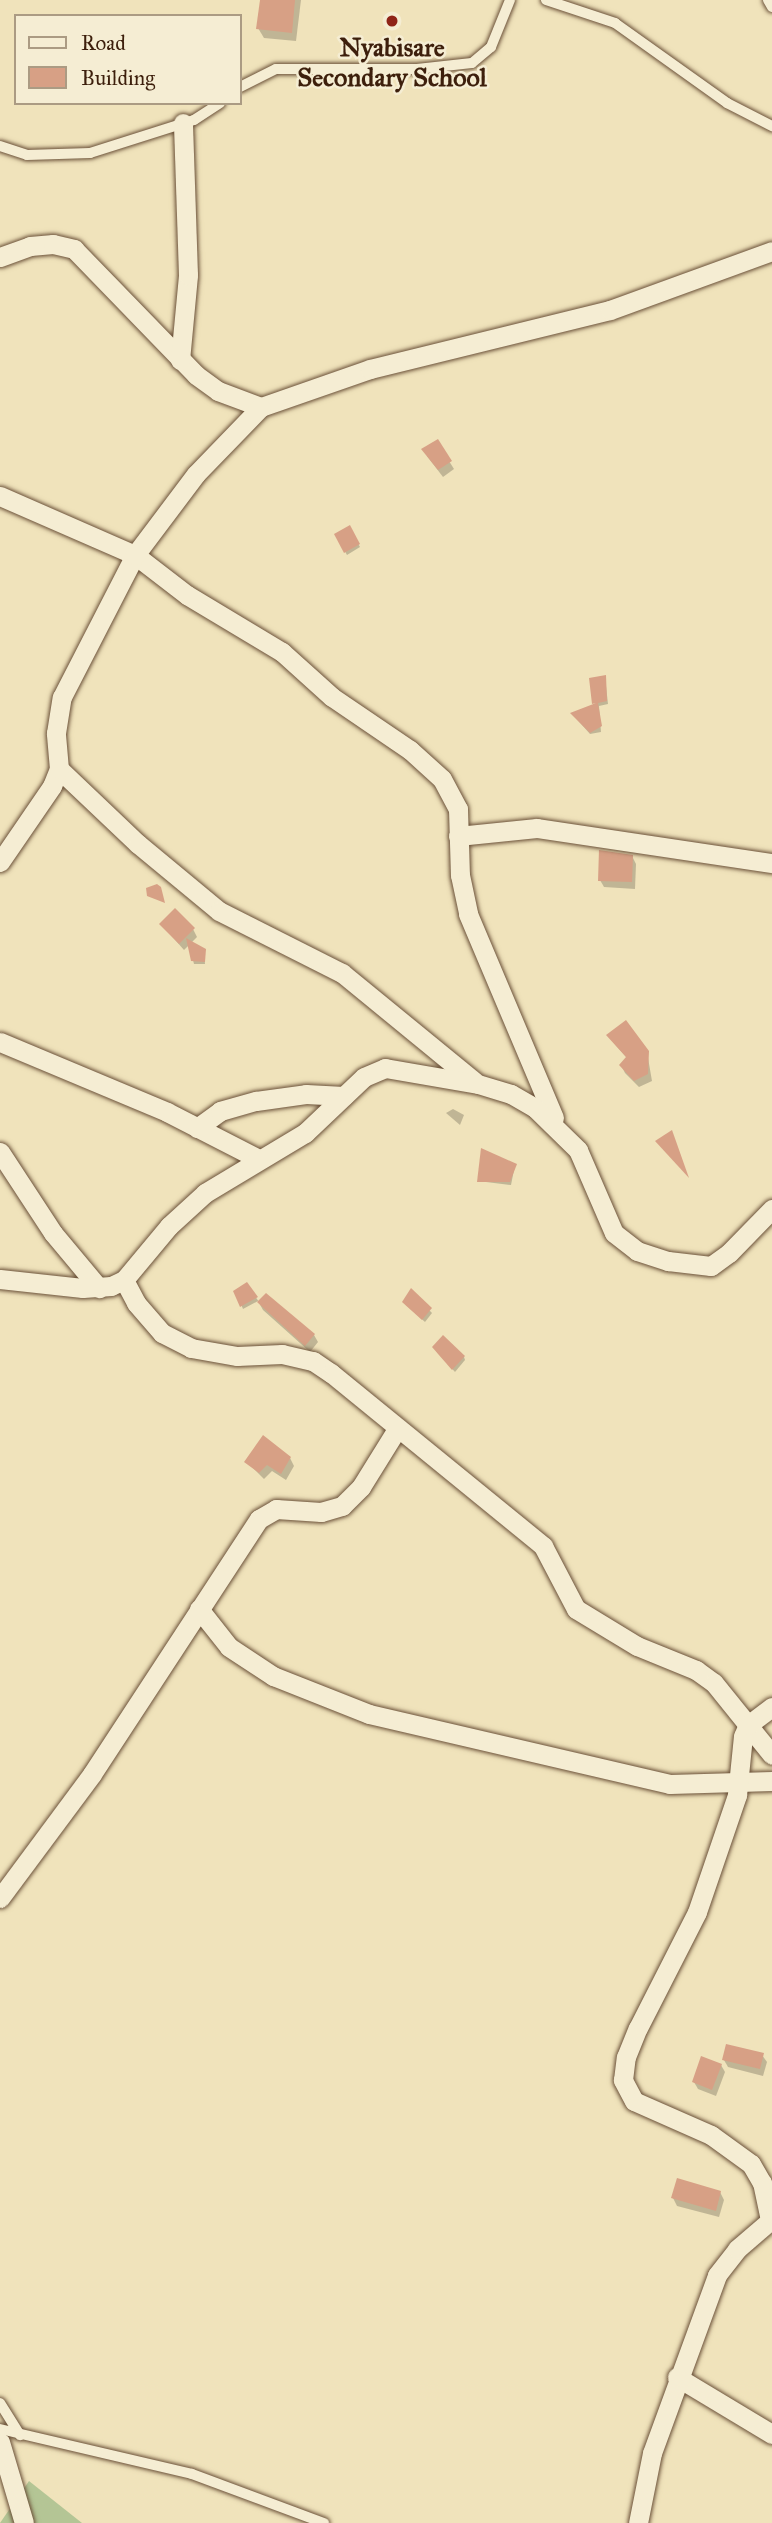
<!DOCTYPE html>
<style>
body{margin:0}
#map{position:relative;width:772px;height:2523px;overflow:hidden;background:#f0e3bb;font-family:"IM FELL Great Primer",serif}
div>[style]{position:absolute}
.green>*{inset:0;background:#b4c595}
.shadow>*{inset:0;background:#0003}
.building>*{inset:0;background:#d7a085}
.roads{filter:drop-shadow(0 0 2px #6a5038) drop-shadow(0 0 2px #6a5038)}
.lane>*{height:10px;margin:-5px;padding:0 5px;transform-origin:5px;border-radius:5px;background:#f5edd3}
.street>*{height:19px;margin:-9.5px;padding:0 9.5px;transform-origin:9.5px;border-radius:9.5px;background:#f5edd3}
.dots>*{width:19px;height:19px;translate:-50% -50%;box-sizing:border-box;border:4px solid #f5edd3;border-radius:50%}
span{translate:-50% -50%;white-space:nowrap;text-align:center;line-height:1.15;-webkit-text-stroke:5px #f5edd3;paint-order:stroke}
.poi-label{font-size:26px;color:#3d1f0c;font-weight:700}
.legend{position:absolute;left:14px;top:14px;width:228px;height:91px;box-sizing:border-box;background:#f5edd3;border:2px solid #ab9b83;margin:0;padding:9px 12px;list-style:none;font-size:21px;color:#3d1f0c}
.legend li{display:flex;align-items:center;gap:14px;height:35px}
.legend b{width:35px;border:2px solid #ab9b83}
</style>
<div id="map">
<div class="green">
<i style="clip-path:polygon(29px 2481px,82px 2523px,0 2523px)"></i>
</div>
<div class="shadow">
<i style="clip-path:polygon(262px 0,301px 0,296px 41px,264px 38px,258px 28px)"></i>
<i style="clip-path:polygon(437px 442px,454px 469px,443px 477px,427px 456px)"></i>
<i style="clip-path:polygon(349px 527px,360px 547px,347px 555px,336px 535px)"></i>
<i style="clip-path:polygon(605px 677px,608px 704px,599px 706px,601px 732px,590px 734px,574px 716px,595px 706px)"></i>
<i style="clip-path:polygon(632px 856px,636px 864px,635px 889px,604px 887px,600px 880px)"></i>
<i style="clip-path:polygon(161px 924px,193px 929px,197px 937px,191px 943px,204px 950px,205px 964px,194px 964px,189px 945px,184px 950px)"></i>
<i style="clip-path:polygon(613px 1042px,647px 1052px,652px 1081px,639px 1087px,625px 1073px,621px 1065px,627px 1058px)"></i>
<i style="clip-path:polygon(453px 1109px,464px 1115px,460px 1125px,446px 1113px)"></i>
<i style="clip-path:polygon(515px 1165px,511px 1185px,478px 1181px)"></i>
<i style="clip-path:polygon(247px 1284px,259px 1302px,314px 1335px,318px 1342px,310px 1352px,263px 1310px,258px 1301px,243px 1309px,236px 1292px)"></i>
<i style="clip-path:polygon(411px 1291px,432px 1313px,425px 1322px,406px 1305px)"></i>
<i style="clip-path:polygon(436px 1351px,464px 1357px,465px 1360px,455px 1372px)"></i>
<i style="clip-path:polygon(290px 1458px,294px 1466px,286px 1480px,272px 1471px,264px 1479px,247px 1462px)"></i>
<i style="clip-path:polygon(762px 2055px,767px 2062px,763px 2076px,728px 2067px,724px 2060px)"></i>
<i style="clip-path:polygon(721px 2065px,725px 2072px,716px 2096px,698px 2089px,694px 2082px)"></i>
<i style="clip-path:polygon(720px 2192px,724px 2200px,719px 2217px,677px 2206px,673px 2198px)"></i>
</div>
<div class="building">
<i style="clip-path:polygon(260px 0,295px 0,292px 33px,256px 29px)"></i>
<i style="clip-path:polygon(438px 439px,452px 461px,438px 470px,421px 449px)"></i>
<i style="clip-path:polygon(350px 525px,360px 544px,344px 553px,334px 534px)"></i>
<i style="clip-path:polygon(606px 675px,607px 701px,598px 703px,602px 726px,590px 733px,570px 713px,596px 703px,592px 704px,589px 678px)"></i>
<i style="clip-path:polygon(599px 850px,633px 855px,632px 882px,598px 881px)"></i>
<i style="clip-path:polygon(157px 884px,161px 887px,165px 903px,147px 896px,146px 888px)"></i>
<i style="clip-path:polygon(175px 908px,195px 928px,179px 944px,159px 924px)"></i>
<i style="clip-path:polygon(186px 938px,206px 949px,205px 962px,191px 961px)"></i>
<i style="clip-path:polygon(626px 1020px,649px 1051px,648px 1074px,634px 1081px,619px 1065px,626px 1057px,606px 1035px)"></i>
<i style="clip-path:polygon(672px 1130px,689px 1178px,655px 1141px)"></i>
<i style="clip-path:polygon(481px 1148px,517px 1164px,510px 1182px,477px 1182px)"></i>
<i style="clip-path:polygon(247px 1282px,258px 1297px,240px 1307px,233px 1291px)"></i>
<i style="clip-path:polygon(411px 1288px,432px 1308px,422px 1320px,402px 1302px)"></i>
<i style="clip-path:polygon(266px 1293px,315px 1334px,305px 1346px,257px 1302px)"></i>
<i style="clip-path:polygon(443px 1335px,465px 1356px,452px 1370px,432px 1347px)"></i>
<i style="clip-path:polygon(263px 1435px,291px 1457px,281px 1474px,267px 1465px,259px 1473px,244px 1462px)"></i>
<i style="clip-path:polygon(726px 2044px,764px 2053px,760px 2069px,722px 2060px)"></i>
<i style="clip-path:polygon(701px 2056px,722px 2064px,712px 2090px,692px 2082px)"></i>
<i style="clip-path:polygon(677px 2178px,721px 2191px,716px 2211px,671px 2198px)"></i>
</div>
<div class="roads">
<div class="lane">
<i style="left:546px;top:0;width:73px;rotate:18.4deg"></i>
<i style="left:615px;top:23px;width:138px;rotate:35.5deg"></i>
<i style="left:727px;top:103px;width:51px;rotate:27.1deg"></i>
<i style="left:768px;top:0;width:8px;rotate:60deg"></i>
<i style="left:240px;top:87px;width:40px;rotate:-26.6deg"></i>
<i style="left:276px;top:69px;width:141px"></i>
<i style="left:417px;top:69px;width:55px;rotate:-6.2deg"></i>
<i style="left:472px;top:63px;width:25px;rotate:-40deg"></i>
<i style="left:491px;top:47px;width:51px;rotate:-68deg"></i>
<i style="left:0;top:146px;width:28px;rotate:18deg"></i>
<i style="left:27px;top:155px;width:63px;rotate:-1.8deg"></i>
<i style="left:90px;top:153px;width:109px;rotate:-17.6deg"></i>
<i style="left:194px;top:120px;width:31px;rotate:-33deg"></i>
<i style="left:0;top:2403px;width:38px;rotate:58deg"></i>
<i style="left:0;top:2429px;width:197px;rotate:13.2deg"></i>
<i style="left:192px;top:2474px;width:141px;rotate:20.4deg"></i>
</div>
<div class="street">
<i style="left:0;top:257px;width:32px;rotate:-20deg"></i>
<i style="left:30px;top:246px;width:23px;rotate:-5deg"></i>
<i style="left:53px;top:244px;width:22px;rotate:13deg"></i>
<i style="left:74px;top:249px;width:175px;rotate:45.9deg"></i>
<i style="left:196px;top:375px;width:27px;rotate:36deg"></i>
<i style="left:218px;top:391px;width:46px;rotate:20.4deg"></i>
<i style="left:261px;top:407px;width:115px;rotate:-19.2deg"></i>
<i style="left:370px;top:369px;width:247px;rotate:-13.8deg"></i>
<i style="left:610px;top:310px;width:172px;rotate:-20deg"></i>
<i style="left:180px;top:360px;width:85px;rotate:-84.6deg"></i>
<i style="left:188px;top:275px;width:152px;rotate:-91.9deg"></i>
<i style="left:0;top:496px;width:147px;rotate:23.6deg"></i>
<i style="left:135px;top:555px;width:66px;rotate:37.6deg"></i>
<i style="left:187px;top:595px;width:111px;rotate:31deg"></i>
<i style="left:282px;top:652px;width:67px;rotate:42deg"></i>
<i style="left:332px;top:697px;width:94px;rotate:34.2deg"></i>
<i style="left:410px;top:750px;width:43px;rotate:42.2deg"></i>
<i style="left:442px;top:779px;width:34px;rotate:62deg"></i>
<i style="left:458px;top:809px;width:66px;rotate:88.3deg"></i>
<i style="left:460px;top:875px;width:40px;rotate:78deg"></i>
<i style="left:468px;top:914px;width:221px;rotate:67.1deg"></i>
<i style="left:59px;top:769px;width:109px;rotate:43.5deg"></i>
<i style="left:138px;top:844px;width:105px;rotate:39.6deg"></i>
<i style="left:219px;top:911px;width:138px;rotate:26.8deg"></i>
<i style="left:342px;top:973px;width:171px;rotate:39.3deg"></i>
<i style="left:458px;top:836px;width:79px;rotate:-5.8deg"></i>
<i style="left:537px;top:828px;width:238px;rotate:8.5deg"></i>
<i style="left:0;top:862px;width:92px;rotate:-55.6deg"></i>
<i style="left:52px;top:786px;width:18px;rotate:-68deg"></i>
<i style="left:59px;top:769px;width:36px;rotate:-95deg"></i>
<i style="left:56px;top:733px;width:36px;rotate:-81deg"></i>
<i style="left:62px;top:697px;width:160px;rotate:-62.8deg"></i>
<i style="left:135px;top:555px;width:101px;rotate:-53deg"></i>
<i style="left:196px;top:474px;width:93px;rotate:-45.9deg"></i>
<i style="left:0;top:1042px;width:181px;rotate:22.7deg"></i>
<i style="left:167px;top:1112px;width:103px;rotate:27.1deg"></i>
<i style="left:197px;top:1128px;width:29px;rotate:-36deg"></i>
<i style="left:220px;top:1111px;width:37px;rotate:-16deg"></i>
<i style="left:256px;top:1101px;width:50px;rotate:-8deg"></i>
<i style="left:306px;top:1094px;width:38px;rotate:3deg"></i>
<i style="left:0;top:1152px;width:97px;rotate:56.8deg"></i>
<i style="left:53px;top:1233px;width:72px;rotate:50.1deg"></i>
<i style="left:0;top:1279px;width:83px;rotate:6.2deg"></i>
<i style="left:83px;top:1288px;width:28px;rotate:-4deg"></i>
<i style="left:111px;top:1286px;width:14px;rotate:-25deg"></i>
<i style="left:124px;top:1280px;width:70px;rotate:-50.2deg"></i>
<i style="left:169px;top:1226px;width:49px;rotate:-42.5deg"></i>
<i style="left:205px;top:1193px;width:117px;rotate:-31deg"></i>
<i style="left:305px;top:1133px;width:81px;rotate:-43.5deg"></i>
<i style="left:364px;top:1077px;width:23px;rotate:-23deg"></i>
<i style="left:385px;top:1068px;width:94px;rotate:9.8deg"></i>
<i style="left:478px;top:1084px;width:34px;rotate:17deg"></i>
<i style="left:511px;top:1094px;width:28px;rotate:30deg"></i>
<i style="left:535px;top:1108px;width:60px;rotate:44.3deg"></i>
<i style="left:578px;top:1150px;width:90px;rotate:66.6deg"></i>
<i style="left:614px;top:1233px;width:29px;rotate:38deg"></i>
<i style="left:637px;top:1251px;width:33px;rotate:18deg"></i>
<i style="left:668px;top:1261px;width:43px;rotate:6.6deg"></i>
<i style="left:711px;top:1266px;width:22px;rotate:-36deg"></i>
<i style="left:729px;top:1253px;width:62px;rotate:-45.7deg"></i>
<i style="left:124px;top:1280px;width:26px;rotate:62deg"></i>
<i style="left:136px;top:1303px;width:40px;rotate:49deg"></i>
<i style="left:162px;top:1333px;width:33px;rotate:27deg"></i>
<i style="left:191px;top:1348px;width:47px;rotate:9.9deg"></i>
<i style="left:237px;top:1356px;width:45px;rotate:-2.5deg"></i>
<i style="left:282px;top:1354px;width:32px;rotate:13deg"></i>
<i style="left:313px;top:1361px;width:22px;rotate:34deg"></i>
<i style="left:331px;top:1373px;width:274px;rotate:39.2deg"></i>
<i style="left:543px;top:1546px;width:71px;rotate:62.4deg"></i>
<i style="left:576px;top:1609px;width:71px;rotate:31.2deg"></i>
<i style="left:637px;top:1646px;width:64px;rotate:22.1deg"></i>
<i style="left:696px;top:1670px;width:22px;rotate:36deg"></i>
<i style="left:714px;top:1683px;width:92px;rotate:51.1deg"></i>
<i style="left:199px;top:1609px;width:48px;rotate:51.7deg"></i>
<i style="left:229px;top:1647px;width:53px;rotate:33.4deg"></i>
<i style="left:273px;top:1676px;width:103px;rotate:21.6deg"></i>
<i style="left:369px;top:1714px;width:309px;rotate:13.1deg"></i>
<i style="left:670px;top:1784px;width:102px;rotate:-1.7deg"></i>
<i style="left:0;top:1898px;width:154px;rotate:-53.4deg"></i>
<i style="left:92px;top:1774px;width:305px;rotate:-56.8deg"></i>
<i style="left:259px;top:1519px;width:20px;rotate:-30deg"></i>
<i style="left:276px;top:1509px;width:45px;rotate:3.8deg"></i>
<i style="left:321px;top:1512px;width:22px;rotate:-16deg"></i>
<i style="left:342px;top:1506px;width:27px;rotate:-45deg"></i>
<i style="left:361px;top:1487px;width:68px;rotate:-58.2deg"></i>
<i style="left:770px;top:2220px;width:38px;rotate:-102deg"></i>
<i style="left:762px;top:2183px;width:22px;rotate:-120deg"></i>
<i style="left:751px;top:2164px;width:49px;rotate:-144.1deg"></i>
<i style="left:711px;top:2135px;width:84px;rotate:-156.2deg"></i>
<i style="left:634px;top:2101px;width:24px;rotate:-118deg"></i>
<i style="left:623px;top:2080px;width:23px;rotate:-83deg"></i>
<i style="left:626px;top:2057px;width:31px;rotate:-68deg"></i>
<i style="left:638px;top:2028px;width:130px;rotate:-63deg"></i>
<i style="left:697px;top:1912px;width:124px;rotate:-71.1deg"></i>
<i style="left:737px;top:1795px;width:59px;rotate:-84.2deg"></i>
<i style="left:743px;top:1736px;width:12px;rotate:-66deg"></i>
<i style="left:748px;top:1725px;width:30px;rotate:-37deg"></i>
<i style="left:677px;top:2377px;width:111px;rotate:31deg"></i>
<i style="left:0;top:2442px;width:84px;rotate:73.5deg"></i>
<i style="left:638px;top:2523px;width:71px;rotate:-78.7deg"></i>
<i style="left:652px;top:2453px;width:189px;rotate:-69.9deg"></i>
<i style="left:717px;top:2275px;width:33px;rotate:-52deg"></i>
<i style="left:737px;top:2249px;width:46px;rotate:-40.6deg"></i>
</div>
</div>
<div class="dots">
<i style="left:392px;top:21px;background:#8f2418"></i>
</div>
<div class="poi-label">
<span style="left:392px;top:63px">Nyabisare<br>Secondary School</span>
</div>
<ul class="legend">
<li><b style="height:9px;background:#f5edd3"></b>Road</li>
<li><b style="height:19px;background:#d7a085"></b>Building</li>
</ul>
</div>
